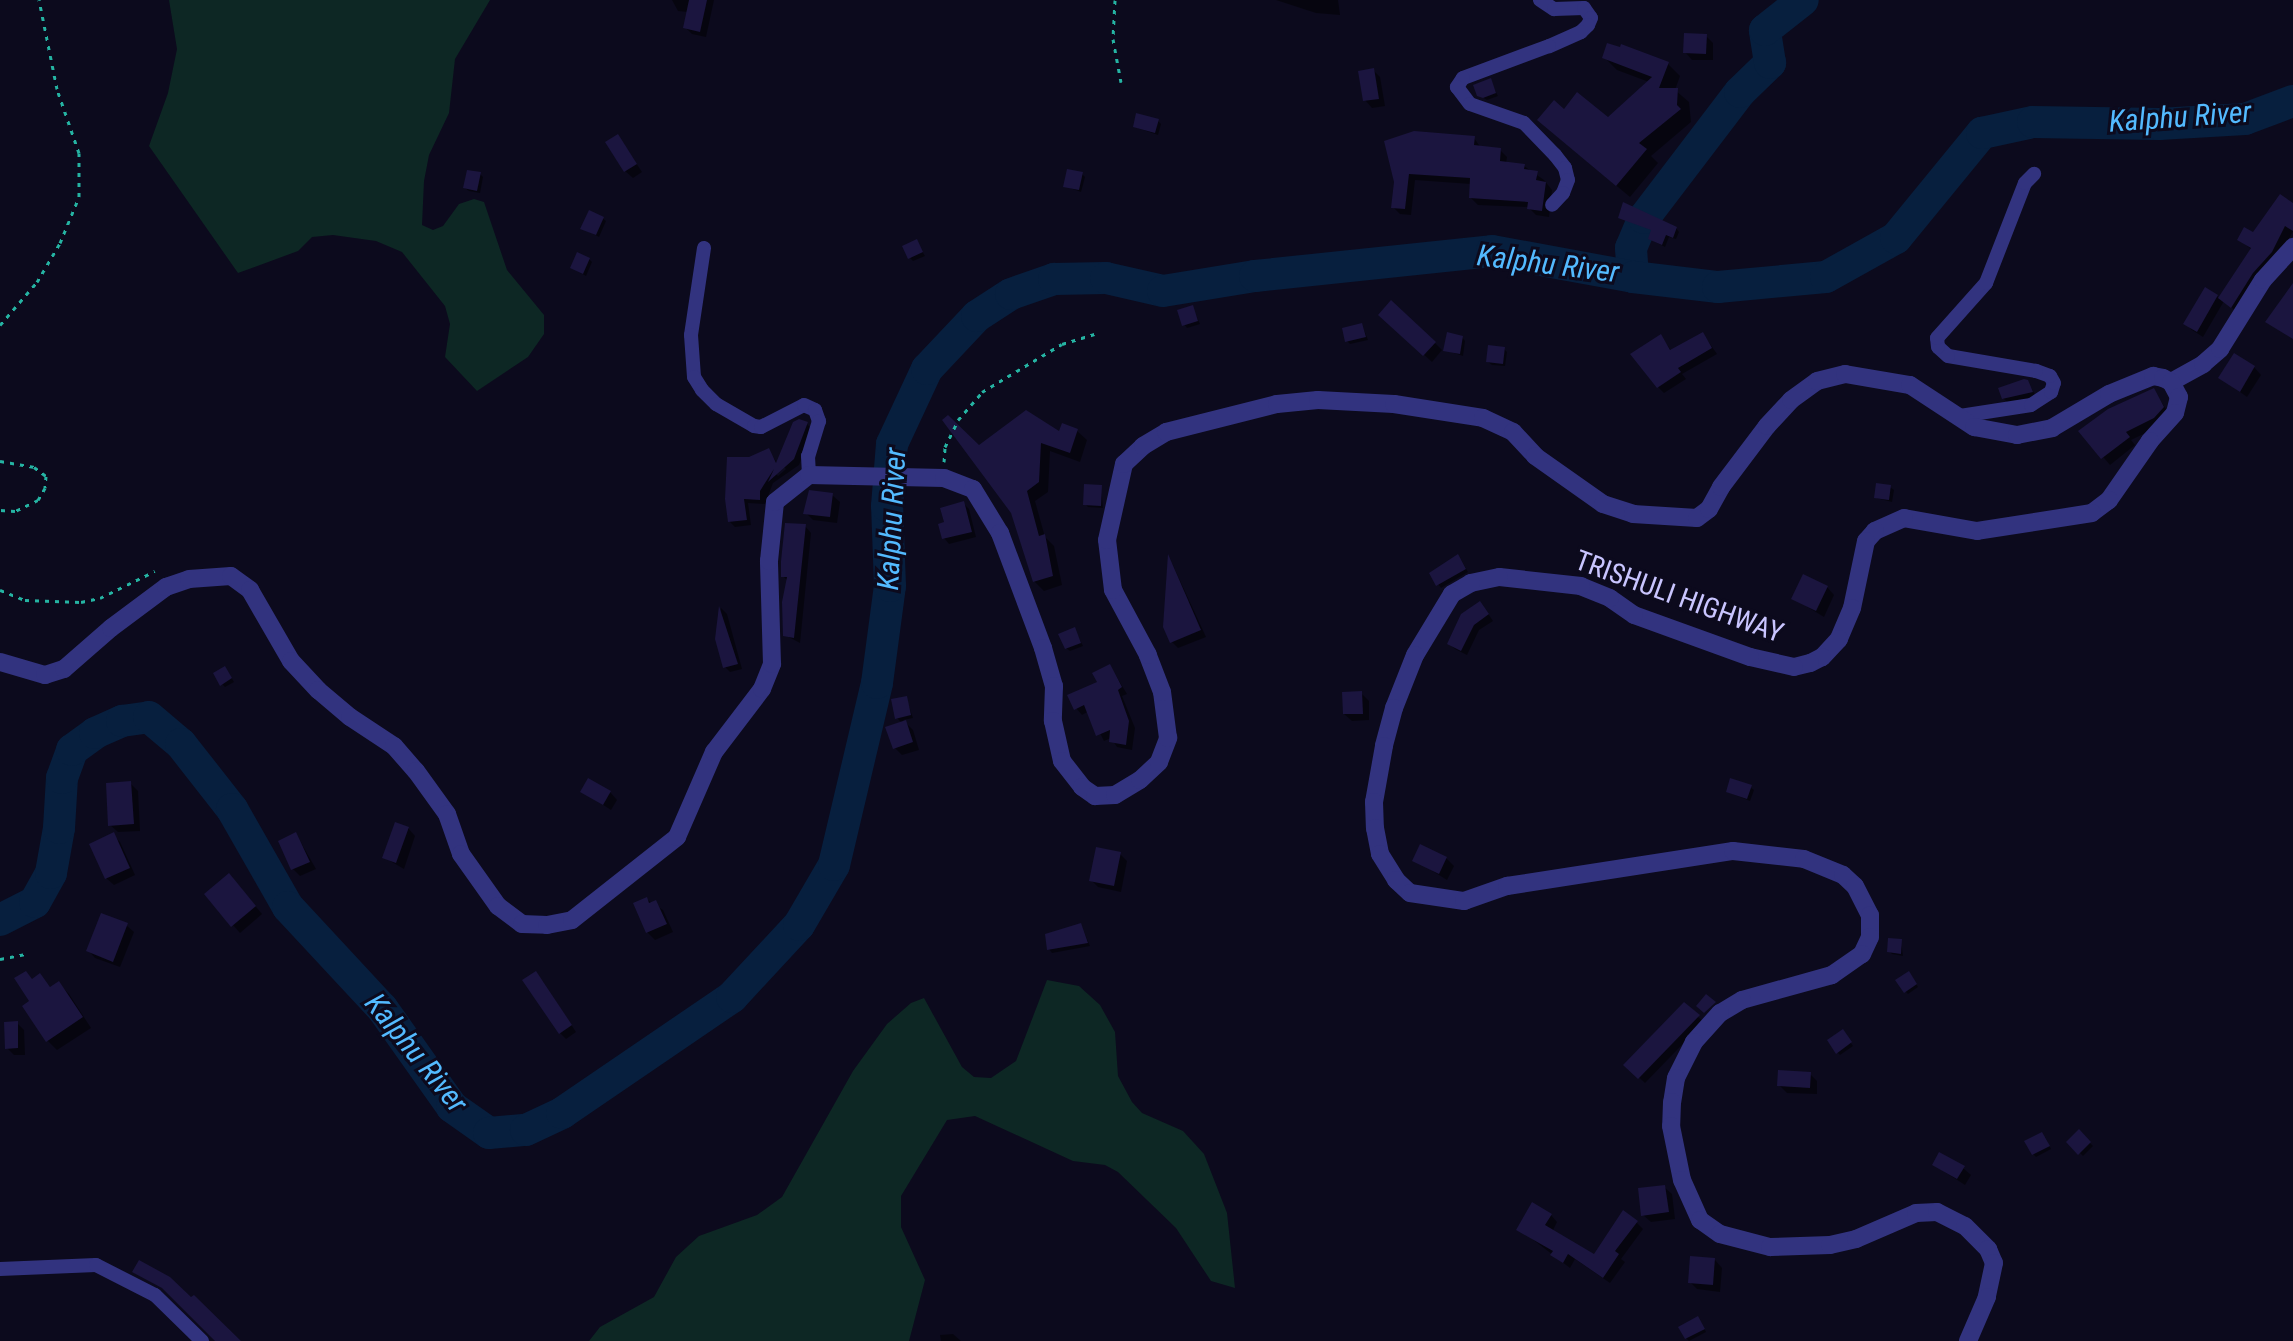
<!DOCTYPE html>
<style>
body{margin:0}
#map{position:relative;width:2293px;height:1341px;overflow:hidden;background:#0c0a1d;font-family:"Roboto Condensed",sans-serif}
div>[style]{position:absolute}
.green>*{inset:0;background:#0d2724}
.shadow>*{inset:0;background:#0007}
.river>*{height:32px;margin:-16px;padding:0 16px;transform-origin:16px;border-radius:16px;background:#071f3e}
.building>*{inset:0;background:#1b153f}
.path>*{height:3px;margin-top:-1.5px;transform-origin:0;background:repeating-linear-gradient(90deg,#25b4a3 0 4px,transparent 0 10px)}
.minor>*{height:14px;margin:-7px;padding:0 7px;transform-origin:7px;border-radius:7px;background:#32337f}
.tertiary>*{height:18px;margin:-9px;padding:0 9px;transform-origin:9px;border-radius:9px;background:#32337f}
span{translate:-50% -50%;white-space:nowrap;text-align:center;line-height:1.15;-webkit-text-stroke:6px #0c0a1d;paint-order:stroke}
.street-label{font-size:28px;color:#c9c5ff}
.water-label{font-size:30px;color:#53baff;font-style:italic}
</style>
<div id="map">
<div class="green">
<i style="clip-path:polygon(169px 0,490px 0,455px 59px,449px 113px,429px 155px,424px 181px,422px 225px,433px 230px,443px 226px,459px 204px,474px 199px,484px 202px,507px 270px,544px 315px,544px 334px,528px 357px,477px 391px,445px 357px,450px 324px,445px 306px,402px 252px,376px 241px,333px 235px,312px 237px,298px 251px,238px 273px,149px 146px,168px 93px,177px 49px)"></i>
<i style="clip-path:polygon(1047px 980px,1079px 986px,1100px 1005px,1115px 1032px,1118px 1076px,1132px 1102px,1142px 1113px,1183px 1131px,1204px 1154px,1227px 1213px,1235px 1288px,1211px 1281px,1176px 1228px,1118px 1172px,1105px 1165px,1073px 1161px,975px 1116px,947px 1120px,901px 1196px,901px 1227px,925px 1280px,909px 1341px,589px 1341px,600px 1327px,654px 1297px,676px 1257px,699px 1236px,757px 1215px,782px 1197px,853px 1071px,887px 1024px,911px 1003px,924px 998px,962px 1067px,974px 1077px,991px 1078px,1016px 1061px)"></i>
</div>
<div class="shadow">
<i style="clip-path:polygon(672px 0,714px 0,706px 37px,692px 34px,685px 27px,688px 12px,678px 11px)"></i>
<i style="clip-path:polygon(1276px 0,1338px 0,1340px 15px,1316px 13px)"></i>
<i style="clip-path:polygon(1706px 36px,1713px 43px,1713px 60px,1692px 60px,1685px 52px)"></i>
<i style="clip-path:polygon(1605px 58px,1668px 64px,1680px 76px,1675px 90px,1689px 102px,1691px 122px,1651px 156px,1658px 163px,1630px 197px,1552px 132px,1564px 111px,1608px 119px,1649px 82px,1617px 70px)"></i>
<i style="clip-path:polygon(1373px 70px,1380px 77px,1385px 106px,1372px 108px,1365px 100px)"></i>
<i style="clip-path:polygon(1490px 81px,1498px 96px,1487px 100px,1479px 95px)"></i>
<i style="clip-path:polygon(1158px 121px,1161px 124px,1158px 135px,1135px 127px)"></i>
<i style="clip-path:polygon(618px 136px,642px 172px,633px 178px,625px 171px)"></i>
<i style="clip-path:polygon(1474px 138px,1481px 148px,1500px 150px,1507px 157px,1506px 164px,1524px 166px,1544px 180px,1552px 190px,1549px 217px,1536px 215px,1528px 207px,1478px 205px,1471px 198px,1471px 184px,1415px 180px,1411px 215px,1400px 214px,1393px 207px,1396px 182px,1386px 142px)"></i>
<i style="clip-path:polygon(480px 174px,483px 177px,480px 193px,469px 191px,465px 188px)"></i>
<i style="clip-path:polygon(1082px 174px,1085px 177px,1081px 192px,1065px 186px)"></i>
<i style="clip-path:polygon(2293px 207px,2293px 231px,2279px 258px,2238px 313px,2224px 301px,2203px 337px,2192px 330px,2186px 324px,2217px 296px,2219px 299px,2252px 250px,2240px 240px,2254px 235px)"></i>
<i style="clip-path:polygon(1620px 217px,1676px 228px,1679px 232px,1676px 239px,1669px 237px,1665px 247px,1650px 239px,1653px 231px)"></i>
<i style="clip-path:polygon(602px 218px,606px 221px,599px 237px,583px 228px)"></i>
<i style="clip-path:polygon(916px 241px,925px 256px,913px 261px,910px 258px)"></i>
<i style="clip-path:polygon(589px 259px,592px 262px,586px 276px,572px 268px)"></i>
<i style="clip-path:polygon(1192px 307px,1200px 324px,1187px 328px,1184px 324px)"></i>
<i style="clip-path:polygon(1388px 322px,1435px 343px,1442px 350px,1432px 362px)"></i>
<i style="clip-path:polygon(1362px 325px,1368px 340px,1350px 344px,1347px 341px)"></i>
<i style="clip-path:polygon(1703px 334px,1717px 354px,1682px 374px,1686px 379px,1664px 393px,1658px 387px,1661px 336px,1672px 352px)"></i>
<i style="clip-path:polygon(1462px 337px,1465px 341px,1463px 356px,1445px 350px)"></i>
<i style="clip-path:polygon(1504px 349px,1507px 352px,1505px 366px,1492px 365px,1488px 362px)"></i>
<i style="clip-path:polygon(2254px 367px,2261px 375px,2247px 397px,2221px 378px)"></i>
<i style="clip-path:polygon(2027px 382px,2038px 399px,2011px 406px,2003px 398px)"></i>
<i style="clip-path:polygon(2154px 391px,2170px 415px,2162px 425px,2131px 440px,2135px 445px,2110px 465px,2081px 431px)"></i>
<i style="clip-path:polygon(evenodd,807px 424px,812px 430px,799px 465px,773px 483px,765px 504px,748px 503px,751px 525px,735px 527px,730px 522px,750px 459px,768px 450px,778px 464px,807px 424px,783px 466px,786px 469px,778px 476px,775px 473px,783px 466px)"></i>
<i style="clip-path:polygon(1077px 431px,1087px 440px,1080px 462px,1050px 451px,1048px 492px,1035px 501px,1045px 537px,1054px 546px,1062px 585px,1044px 591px,1034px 581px,1012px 512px,979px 448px)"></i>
<i style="clip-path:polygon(1101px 487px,1103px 508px,1088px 507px,1085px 504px)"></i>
<i style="clip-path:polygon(1890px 487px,1894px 490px,1892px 502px,1876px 498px)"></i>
<i style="clip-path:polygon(832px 495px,840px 502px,837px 523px,813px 520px,806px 513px)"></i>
<i style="clip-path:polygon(963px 503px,969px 509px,976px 537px,949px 544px,944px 538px)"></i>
<i style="clip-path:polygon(805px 526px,811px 533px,800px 643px,785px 635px,788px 581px,783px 576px)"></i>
<i style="clip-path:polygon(1170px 559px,1206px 637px,1178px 648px,1172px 642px)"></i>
<i style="clip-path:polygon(1461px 560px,1468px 572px,1441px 588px,1431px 574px)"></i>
<i style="clip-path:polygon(1827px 587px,1834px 595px,1824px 617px,1793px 598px)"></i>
<i style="clip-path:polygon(721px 608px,727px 614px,742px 669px,730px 672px,725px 667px,717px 639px)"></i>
<i style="clip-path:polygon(1485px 609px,1493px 621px,1479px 630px,1467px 655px,1455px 649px,1449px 644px)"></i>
<i style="clip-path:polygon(1074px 629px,1083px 646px,1070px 651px,1066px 648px)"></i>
<i style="clip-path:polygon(1110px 666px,1127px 694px,1122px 696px,1135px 728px,1132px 750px,1117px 747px,1111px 738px,1104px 741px,1089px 711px,1082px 715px,1076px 708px)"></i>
<i style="clip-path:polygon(228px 672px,234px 682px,225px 687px,222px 684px)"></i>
<i style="clip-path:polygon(1361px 693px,1369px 701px,1369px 720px,1352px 721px,1344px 714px)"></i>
<i style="clip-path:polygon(906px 698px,913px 718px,903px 720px,913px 730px,919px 750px,902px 755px,895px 748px,902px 723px,897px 718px)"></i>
<i style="clip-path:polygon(130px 783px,138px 791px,140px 831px,118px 832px,110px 825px)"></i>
<i style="clip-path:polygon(1750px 787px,1754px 790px,1750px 801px,1728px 792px)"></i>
<i style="clip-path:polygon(582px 791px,610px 792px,617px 800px,611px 810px)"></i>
<i style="clip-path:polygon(408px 828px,415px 836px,404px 869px,385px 858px)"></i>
<i style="clip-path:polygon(296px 834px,316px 869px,300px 876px,293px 869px)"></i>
<i style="clip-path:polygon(113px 835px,120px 842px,135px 875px,114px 885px,106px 878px)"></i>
<i style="clip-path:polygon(1120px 854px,1127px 861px,1121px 892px,1098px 887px,1091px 880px)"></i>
<i style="clip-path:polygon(1446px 858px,1454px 866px,1447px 880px,1415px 860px)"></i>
<i style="clip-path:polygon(236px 883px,262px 914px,240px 933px,233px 925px)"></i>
<i style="clip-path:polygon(646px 899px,663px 910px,673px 932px,655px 940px,647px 932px)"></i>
<i style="clip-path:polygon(126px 925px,134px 932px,120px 967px,95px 958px,88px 950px)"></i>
<i style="clip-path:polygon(1081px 925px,1090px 946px,1052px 953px,1049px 949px)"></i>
<i style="clip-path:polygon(1901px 941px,1903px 956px,1892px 954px,1889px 951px)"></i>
<i style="clip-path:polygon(40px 976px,52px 989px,59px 984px,69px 994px,91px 1028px,57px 1050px,47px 1040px,32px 1002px,33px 980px)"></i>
<i style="clip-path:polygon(1912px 977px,1918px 987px,1908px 994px,1905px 991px)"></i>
<i style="clip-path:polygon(542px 980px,576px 1032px,566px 1039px,560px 1033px)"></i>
<i style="clip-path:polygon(1684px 1005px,1704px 1022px,1645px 1083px,1626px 1065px)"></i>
<i style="clip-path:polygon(17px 1023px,24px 1030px,25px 1055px,14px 1055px,7px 1048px)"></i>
<i style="clip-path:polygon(1845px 1035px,1853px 1046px,1840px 1055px,1837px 1052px)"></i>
<i style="clip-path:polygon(1810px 1074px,1817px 1081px,1817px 1094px,1787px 1093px,1779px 1085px)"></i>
<i style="clip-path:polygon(2079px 1132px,2093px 1146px,2083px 1156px,2069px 1142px)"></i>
<i style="clip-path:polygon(2045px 1137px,2051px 1149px,2036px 1157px,2033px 1154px)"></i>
<i style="clip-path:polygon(1934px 1165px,1963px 1168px,1971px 1175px,1965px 1185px)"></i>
<i style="clip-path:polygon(1664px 1187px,1672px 1194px,1675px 1219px,1651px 1222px,1643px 1215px)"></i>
<i style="clip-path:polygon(1551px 1215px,1557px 1222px,1552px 1232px,1595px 1256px,1636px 1222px,1643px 1229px,1621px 1259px,1625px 1262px,1610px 1283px,1575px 1259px,1570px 1268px,1519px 1229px)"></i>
<i style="clip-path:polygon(1715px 1260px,1722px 1268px,1720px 1292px,1697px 1289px,1690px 1282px)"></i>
<i style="clip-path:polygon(1701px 1322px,1706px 1332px,1689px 1341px,1686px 1338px)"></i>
<i style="clip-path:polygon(953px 1334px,961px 1341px,941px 1341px,940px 1335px)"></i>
</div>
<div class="river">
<i style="left:1633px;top:277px;width:29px;rotate:-94deg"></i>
<i style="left:1631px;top:248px;width:33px;rotate:-67deg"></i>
<i style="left:1644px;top:218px;width:158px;rotate:-52.7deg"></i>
<i style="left:1740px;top:92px;width:42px;rotate:-44deg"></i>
<i style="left:1770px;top:63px;width:33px;rotate:-99deg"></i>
<i style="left:1765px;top:30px;width:48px;rotate:-38.3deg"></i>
<i style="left:0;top:920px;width:39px;rotate:-27deg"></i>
<i style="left:35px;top:902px;width:33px;rotate:-61deg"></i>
<i style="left:51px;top:873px;width:46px;rotate:-79.9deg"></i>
<i style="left:59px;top:828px;width:50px;rotate:-86.6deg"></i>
<i style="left:62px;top:778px;width:30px;rotate:-70deg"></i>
<i style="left:72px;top:750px;width:29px;rotate:-36deg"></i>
<i style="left:95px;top:733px;width:30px;rotate:-24deg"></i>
<i style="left:122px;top:721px;width:27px;rotate:-8deg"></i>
<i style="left:149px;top:717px;width:42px;rotate:40.2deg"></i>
<i style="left:181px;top:744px;width:83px;rotate:51.9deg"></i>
<i style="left:232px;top:809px;width:113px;rotate:60.3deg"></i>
<i style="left:288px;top:907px;width:138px;rotate:47.1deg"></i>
<i style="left:382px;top:1008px;width:121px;rotate:54.7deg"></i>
<i style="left:452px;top:1107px;width:45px;rotate:35.1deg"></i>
<i style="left:489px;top:1133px;width:37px;rotate:-5deg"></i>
<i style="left:526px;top:1130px;width:40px;rotate:-25deg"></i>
<i style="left:562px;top:1113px;width:206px;rotate:-34.3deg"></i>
<i style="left:732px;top:997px;width:98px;rotate:-47.1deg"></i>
<i style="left:799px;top:925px;width:69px;rotate:-59.7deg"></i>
<i style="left:834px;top:865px;width:187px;rotate:-76.7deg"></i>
<i style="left:877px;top:683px;width:98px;rotate:-82.4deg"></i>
<i style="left:890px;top:586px;width:80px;rotate:-92.1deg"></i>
<i style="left:887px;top:506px;width:62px;rotate:-85.4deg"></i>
<i style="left:892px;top:444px;width:83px;rotate:-65deg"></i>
<i style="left:927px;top:369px;width:73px;rotate:-46.7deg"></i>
<i style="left:977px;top:316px;width:40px;rotate:-32.9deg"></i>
<i style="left:1011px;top:294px;width:46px;rotate:-19.2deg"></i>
<i style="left:1054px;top:279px;width:52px;rotate:-1.1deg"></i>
<i style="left:1106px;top:278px;width:58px;rotate:12.8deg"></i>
<i style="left:1163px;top:291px;width:93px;rotate:-9.3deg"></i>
<i style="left:1255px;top:276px;width:238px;rotate:-6deg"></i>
<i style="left:1492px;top:251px;width:143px;rotate:10.4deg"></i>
<i style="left:1633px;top:277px;width:86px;rotate:6.7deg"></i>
<i style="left:1718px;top:287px;width:108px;rotate:-5.3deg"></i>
<i style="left:1826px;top:277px;width:80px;rotate:-29.1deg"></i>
<i style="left:1896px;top:238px;width:136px;rotate:-50.7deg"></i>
<i style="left:1982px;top:133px;width:52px;rotate:-12.2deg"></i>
<i style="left:2033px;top:122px;width:126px;rotate:0.9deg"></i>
<i style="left:2159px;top:124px;width:86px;rotate:-3.3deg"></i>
<i style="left:2245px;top:119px;width:51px;rotate:-20.6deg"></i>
</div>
<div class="building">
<i style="clip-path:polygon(689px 0,707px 0,700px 32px,683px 28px)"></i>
<i style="clip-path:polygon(1684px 33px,1707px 34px,1706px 54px,1683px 53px)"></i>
<i style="clip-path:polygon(1607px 43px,1620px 47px,1621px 44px,1669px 62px,1659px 88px,1678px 88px,1677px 105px,1681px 109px,1639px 143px,1647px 149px,1616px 186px,1537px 120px,1554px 100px,1564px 109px,1577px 92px,1608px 117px,1652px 77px,1602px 58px)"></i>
<i style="clip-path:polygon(1374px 68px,1379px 99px,1363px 101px,1358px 71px)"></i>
<i style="clip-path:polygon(1491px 78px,1496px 93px,1483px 98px,1477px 96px,1473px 85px)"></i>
<i style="clip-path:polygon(1136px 113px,1159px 119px,1155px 133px,1133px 127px)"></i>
<i style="clip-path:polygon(1414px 131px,1475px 136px,1474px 145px,1501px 148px,1500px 161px,1525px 164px,1524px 169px,1538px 171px,1536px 180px,1546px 182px,1542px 211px,1527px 209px,1528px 202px,1469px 198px,1470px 178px,1409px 174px,1405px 209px,1391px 208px,1394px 182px,1384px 141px)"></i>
<i style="clip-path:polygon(618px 134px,637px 164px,624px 172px,605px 142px)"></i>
<i style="clip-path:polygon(1067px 169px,1083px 172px,1079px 190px,1063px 187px)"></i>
<i style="clip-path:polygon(467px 170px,481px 172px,477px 191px,463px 188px)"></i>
<i style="clip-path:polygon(2280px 194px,2293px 203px,2293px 231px,2285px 226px,2272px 252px,2253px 273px,2231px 308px,2218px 298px,2251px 248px,2237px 240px,2244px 227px,2253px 232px)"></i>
<i style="clip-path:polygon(1623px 202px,1677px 227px,1673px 238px,1666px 235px,1662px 245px,1648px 239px,1651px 230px,1618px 218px)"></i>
<i style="clip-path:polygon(589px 210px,604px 217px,596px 235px,580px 229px)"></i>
<i style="clip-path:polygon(917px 239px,923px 252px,908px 259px,902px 246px)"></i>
<i style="clip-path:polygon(577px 252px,590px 258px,583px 274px,570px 268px)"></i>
<i style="clip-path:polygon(2293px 283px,2293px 339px,2265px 322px)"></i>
<i style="clip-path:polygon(2205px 287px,2218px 295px,2197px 332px,2183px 324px)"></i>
<i style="clip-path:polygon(1391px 300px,1436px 342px,1423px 356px,1378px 315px)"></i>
<i style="clip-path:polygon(1193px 305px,1198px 321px,1182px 326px,1177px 310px)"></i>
<i style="clip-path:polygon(1362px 323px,1366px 337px,1345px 342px,1342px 328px)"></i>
<i style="clip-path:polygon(1447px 332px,1463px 336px,1460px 354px,1443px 351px)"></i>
<i style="clip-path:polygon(1703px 332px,1712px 348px,1678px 368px,1681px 372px,1657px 388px,1630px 354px,1661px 334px,1670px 350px)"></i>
<i style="clip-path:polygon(1488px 345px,1505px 347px,1503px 364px,1486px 362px)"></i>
<i style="clip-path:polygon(2234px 353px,2255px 366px,2240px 392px,2218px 378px)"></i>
<i style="clip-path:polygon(2024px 379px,2028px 380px,2033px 392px,2002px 399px,1998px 388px)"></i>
<i style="clip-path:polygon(2154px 388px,2164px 407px,2154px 418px,2126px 432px,2130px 437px,2101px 459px,2078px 431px,2108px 409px)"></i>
<i style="clip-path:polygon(1026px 410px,1059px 431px,1062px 423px,1078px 429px,1070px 453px,1041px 443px,1039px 482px,1027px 491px,1039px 536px,1045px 534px,1053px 576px,1033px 582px,1011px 513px,942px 420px,948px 415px,979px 445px)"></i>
<i style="clip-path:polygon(799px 419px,808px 422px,794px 459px,768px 482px,774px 469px,760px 491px,760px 500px,744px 499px,747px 520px,728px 522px,725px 499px,727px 457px,749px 457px,769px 448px,776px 463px,793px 422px)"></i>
<i style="clip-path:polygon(1876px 483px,1891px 485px,1889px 500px,1874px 498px)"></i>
<i style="clip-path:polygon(1084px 484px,1102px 485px,1101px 506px,1083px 505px)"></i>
<i style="clip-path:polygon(809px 490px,833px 493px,830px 517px,803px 514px)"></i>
<i style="clip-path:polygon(964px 501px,972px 532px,942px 539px,938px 524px,944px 522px,940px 508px)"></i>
<i style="clip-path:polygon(785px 523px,806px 524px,794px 638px,783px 636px,782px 602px,787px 577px,781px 577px,781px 561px)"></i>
<i style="clip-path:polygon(1168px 554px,1201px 630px,1170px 643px,1163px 627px)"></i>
<i style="clip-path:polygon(1458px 554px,1466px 569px,1436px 586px,1429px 573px)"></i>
<i style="clip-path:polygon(1803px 574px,1828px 586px,1816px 611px,1791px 599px)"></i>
<i style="clip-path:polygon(1480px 601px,1489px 614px,1474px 625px,1461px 651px,1447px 644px,1461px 614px)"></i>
<i style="clip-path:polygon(719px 606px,738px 664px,723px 668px,715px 639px)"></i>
<i style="clip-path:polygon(1075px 627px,1081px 643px,1065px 649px,1058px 634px)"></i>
<i style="clip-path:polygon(1110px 664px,1122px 687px,1118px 690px,1129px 721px,1126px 745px,1109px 742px,1110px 730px,1096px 736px,1084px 705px,1074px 710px,1067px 695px,1097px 682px,1092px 673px)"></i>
<i style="clip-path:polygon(225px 666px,232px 678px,220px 686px,213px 673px)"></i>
<i style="clip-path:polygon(1362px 691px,1363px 714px,1343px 714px,1342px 692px)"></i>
<i style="clip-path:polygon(907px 696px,911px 715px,895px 719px,891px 699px)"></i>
<i style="clip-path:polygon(906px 720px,913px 742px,893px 749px,885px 727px)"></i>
<i style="clip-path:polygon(588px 778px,611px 791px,603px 805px,580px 792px)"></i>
<i style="clip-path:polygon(1730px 778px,1752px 785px,1747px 799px,1726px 792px)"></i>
<i style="clip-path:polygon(131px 781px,134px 824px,108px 826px,106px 783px)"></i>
<i style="clip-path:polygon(395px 822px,409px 827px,396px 863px,382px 858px)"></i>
<i style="clip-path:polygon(114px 832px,130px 868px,105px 879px,89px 844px)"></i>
<i style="clip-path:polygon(296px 832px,310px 862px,291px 870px,278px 841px)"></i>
<i style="clip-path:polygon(1420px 844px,1447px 857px,1439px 874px,1412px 861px)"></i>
<i style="clip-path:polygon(1096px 847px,1121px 852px,1114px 886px,1089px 881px)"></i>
<i style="clip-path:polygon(229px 873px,256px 906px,231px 927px,204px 894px)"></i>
<i style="clip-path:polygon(647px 897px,649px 903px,656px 900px,667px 924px,646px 933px,633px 903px)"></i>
<i style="clip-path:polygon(101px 913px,128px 923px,113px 962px,86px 951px)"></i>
<i style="clip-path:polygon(1081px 923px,1088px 943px,1047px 950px,1045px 934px)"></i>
<i style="clip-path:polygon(1888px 938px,1902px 939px,1901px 954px,1887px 952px)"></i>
<i style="clip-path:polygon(26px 971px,32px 979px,40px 973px,50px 987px,59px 981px,83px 1017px,46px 1042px,22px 1006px,29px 1001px,14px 978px)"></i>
<i style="clip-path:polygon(536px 971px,572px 1025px,559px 1034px,522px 980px)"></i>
<i style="clip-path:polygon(1909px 971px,1917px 984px,1904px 993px,1895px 980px)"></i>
<i style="clip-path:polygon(1706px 994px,1716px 1002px,1704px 1013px,1696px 1006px)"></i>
<i style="clip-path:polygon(1684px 1002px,1700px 1015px,1638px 1079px,1623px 1065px)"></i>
<i style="clip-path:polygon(18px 1021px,18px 1048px,5px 1049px,4px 1022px)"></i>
<i style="clip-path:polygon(1843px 1029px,1852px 1042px,1836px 1054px,1827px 1040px)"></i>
<i style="clip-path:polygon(1778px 1070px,1811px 1072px,1810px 1088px,1777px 1086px)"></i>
<i style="clip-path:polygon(2079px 1129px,2091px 1142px,2078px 1155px,2066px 1142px)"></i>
<i style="clip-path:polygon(2042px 1132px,2050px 1146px,2032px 1155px,2024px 1141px)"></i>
<i style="clip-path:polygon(1939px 1152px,1965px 1166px,1957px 1179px,1932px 1165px)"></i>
<i style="clip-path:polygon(1665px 1185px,1669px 1212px,1641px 1216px,1638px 1188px)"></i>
<i style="clip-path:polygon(1532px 1202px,1552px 1214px,1545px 1225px,1594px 1254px,1623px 1210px,1638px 1221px,1615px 1251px,1619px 1254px,1603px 1278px,1568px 1254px,1563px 1263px,1550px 1255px,1553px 1251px,1516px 1230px)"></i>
<i style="clip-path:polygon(1690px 1256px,1715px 1258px,1713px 1285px,1688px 1283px)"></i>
<i style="clip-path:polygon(139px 1260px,170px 1277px,191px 1297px,194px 1295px,241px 1341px,215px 1341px,162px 1288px,132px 1272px)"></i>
<i style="clip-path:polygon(1698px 1316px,1705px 1329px,1685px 1339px,1678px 1327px)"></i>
</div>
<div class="path">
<i style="left:1115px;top:0;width:39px;rotate:93deg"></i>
<i style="left:1113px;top:39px;width:44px;rotate:79.5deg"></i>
<i style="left:0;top:325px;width:57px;rotate:-49.3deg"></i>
<i style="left:37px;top:282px;width:45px;rotate:-59.5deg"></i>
<i style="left:60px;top:243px;width:50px;rotate:-67.6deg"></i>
<i style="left:79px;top:197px;width:44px;rotate:-90deg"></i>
<i style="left:79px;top:153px;width:68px;rotate:-109deg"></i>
<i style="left:57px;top:89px;width:91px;rotate:-101.4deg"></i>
<i style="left:0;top:461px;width:35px;rotate:10deg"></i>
<i style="left:34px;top:467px;width:15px;rotate:37deg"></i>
<i style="left:46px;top:476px;width:12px;rotate:95deg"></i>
<i style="left:45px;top:488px;width:14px;rotate:120deg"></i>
<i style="left:38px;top:500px;width:25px;rotate:154deg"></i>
<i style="left:15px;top:511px;width:15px;rotate:-176deg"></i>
<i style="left:944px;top:462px;width:15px;rotate:-86deg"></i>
<i style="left:945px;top:447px;width:30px;rotate:-64deg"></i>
<i style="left:958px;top:420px;width:37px;rotate:-49deg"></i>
<i style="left:982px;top:392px;width:93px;rotate:-31deg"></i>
<i style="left:1062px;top:344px;width:34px;rotate:-17deg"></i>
<i style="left:0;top:590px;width:27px;rotate:22deg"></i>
<i style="left:25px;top:600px;width:56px;rotate:2deg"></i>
<i style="left:81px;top:602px;width:19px;rotate:-12deg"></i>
<i style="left:100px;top:598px;width:61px;rotate:-26.1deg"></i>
<i style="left:0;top:959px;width:26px;rotate:-11deg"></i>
</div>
<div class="minor">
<i style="left:1540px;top:0;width:17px;rotate:33deg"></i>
<i style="left:1554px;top:9px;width:30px;rotate:-2deg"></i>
<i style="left:1584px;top:8px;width:12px;rotate:55deg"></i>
<i style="left:1591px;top:18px;width:8px;rotate:113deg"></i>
<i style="left:1588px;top:25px;width:10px;rotate:135deg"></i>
<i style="left:1581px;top:32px;width:35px;rotate:156deg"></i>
<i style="left:1549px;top:46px;width:92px;rotate:159.6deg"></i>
<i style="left:1463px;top:78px;width:11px;rotate:124deg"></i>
<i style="left:1457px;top:87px;width:21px;rotate:53deg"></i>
<i style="left:1470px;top:104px;width:57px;rotate:19.4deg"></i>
<i style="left:1524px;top:123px;width:45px;rotate:45.9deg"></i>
<i style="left:1555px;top:155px;width:16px;rotate:52deg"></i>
<i style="left:1565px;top:168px;width:12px;rotate:76deg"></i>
<i style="left:1568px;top:180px;width:14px;rotate:111deg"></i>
<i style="left:1563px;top:193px;width:16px;rotate:133deg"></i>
<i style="left:704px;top:248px;width:88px;rotate:98.5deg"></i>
<i style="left:691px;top:335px;width:42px;rotate:85.9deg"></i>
<i style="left:694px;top:377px;width:15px;rotate:58deg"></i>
<i style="left:702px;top:390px;width:20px;rotate:45deg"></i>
<i style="left:716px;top:404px;width:44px;rotate:30.1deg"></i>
<i style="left:754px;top:426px;width:7px;rotate:8deg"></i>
<i style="left:761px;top:427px;width:48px;rotate:-27.1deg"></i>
<i style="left:804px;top:405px;width:12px;rotate:24deg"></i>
<i style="left:815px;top:410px;width:12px;rotate:70deg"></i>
<i style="left:819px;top:421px;width:37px;rotate:107deg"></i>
<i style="left:808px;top:456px;width:19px;rotate:87deg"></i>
<i style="left:1960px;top:416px;width:72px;rotate:-8.8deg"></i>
<i style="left:2031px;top:405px;width:24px;rotate:-33deg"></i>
<i style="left:2051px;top:392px;width:9px;rotate:-72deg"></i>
<i style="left:2054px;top:383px;width:8px;rotate:-120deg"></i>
<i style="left:2050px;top:376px;width:15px;rotate:-160deg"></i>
<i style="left:2036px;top:371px;width:89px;rotate:-170.3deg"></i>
<i style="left:1948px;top:356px;width:13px;rotate:-138deg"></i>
<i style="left:1938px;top:347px;width:9px;rotate:-96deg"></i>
<i style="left:1937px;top:338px;width:74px;rotate:-48.3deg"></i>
<i style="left:1986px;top:283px;width:107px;rotate:-68.7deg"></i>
<i style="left:2025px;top:183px;width:13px;rotate:-45deg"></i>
<i style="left:0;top:1269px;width:96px;rotate:-2.4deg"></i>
<i style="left:96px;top:1265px;width:66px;rotate:27deg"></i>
<i style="left:155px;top:1295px;width:66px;rotate:44.4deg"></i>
</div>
<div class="tertiary">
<i style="left:2171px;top:382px;width:37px;rotate:-29deg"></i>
<i style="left:2203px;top:364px;width:23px;rotate:-41deg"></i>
<i style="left:2220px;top:349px;width:81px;rotate:-58.1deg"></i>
<i style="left:2263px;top:280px;width:45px;rotate:-47.7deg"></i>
<i style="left:0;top:662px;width:47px;rotate:16.1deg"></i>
<i style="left:45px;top:675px;width:20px;rotate:-18deg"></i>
<i style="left:64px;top:669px;width:62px;rotate:-41.1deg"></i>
<i style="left:111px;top:628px;width:69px;rotate:-36.7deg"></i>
<i style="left:166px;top:587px;width:24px;rotate:-19deg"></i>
<i style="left:189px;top:579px;width:42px;rotate:-4.1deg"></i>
<i style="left:231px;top:576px;width:24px;rotate:36deg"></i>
<i style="left:250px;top:590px;width:82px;rotate:60deg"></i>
<i style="left:291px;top:661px;width:40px;rotate:47deg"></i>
<i style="left:318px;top:690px;width:42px;rotate:40.2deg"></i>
<i style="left:350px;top:717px;width:53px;rotate:33.4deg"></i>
<i style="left:394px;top:746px;width:33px;rotate:49deg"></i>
<i style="left:416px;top:771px;width:53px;rotate:54.2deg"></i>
<i style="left:447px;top:814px;width:42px;rotate:70.7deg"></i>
<i style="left:461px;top:854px;width:64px;rotate:54.6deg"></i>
<i style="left:498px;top:906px;width:30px;rotate:37deg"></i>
<i style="left:522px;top:924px;width:25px;rotate:2deg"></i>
<i style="left:547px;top:925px;width:25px;rotate:-11deg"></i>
<i style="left:572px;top:920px;width:134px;rotate:-38.3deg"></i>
<i style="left:677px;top:837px;width:93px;rotate:-66.5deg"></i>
<i style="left:714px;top:752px;width:79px;rotate:-52.7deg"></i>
<i style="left:762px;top:689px;width:27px;rotate:-68deg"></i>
<i style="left:772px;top:664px;width:103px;rotate:-91.7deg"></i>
<i style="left:769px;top:561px;width:59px;rotate:-84.2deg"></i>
<i style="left:775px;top:502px;width:43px;rotate:-38.5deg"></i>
<i style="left:809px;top:475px;width:135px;rotate:1.3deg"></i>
<i style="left:944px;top:478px;width:31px;rotate:21deg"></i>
<i style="left:973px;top:489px;width:52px;rotate:58.5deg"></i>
<i style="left:1000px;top:533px;width:123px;rotate:69.5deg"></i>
<i style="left:1043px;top:648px;width:40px;rotate:74deg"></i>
<i style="left:1054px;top:686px;width:35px;rotate:92deg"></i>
<i style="left:1053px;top:721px;width:41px;rotate:77.3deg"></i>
<i style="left:1062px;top:761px;width:33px;rotate:52deg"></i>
<i style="left:1082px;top:787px;width:16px;rotate:35deg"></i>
<i style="left:1095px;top:796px;width:20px;rotate:-3deg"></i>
<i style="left:1115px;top:795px;width:29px;rotate:-31deg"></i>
<i style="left:1140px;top:780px;width:26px;rotate:-43deg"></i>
<i style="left:1159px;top:762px;width:26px;rotate:-69deg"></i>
<i style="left:1168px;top:738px;width:46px;rotate:-97.4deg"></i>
<i style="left:1162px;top:692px;width:40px;rotate:-111deg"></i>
<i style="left:1148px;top:655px;width:74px;rotate:-118.3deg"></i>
<i style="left:1113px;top:590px;width:50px;rotate:-96.8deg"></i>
<i style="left:1107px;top:540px;width:78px;rotate:-77.4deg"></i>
<i style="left:1124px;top:464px;width:26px;rotate:-43deg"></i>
<i style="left:1143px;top:446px;width:27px;rotate:-31deg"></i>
<i style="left:1166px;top:432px;width:114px;rotate:-14.2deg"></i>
<i style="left:1277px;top:404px;width:41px;rotate:-5.6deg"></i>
<i style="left:1318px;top:400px;width:76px;rotate:3deg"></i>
<i style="left:1394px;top:404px;width:90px;rotate:8.9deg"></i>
<i style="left:1483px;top:418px;width:33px;rotate:25deg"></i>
<i style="left:1513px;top:432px;width:33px;rotate:47deg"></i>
<i style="left:1535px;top:456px;width:83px;rotate:35.2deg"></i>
<i style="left:1603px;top:504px;width:32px;rotate:18deg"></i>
<i style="left:1633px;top:514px;width:64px;rotate:3.6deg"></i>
<i style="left:1697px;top:518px;width:15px;rotate:-37deg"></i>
<i style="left:1709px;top:509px;width:25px;rotate:-61deg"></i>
<i style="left:1721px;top:487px;width:76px;rotate:-53deg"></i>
<i style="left:1767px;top:426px;width:35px;rotate:-47deg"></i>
<i style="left:1791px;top:400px;width:32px;rotate:-36deg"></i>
<i style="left:1817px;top:381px;width:29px;rotate:-14deg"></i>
<i style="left:1845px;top:374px;width:66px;rotate:9.6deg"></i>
<i style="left:1910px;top:385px;width:77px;rotate:33.3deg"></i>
<i style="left:1974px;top:427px;width:44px;rotate:10.5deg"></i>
<i style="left:2017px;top:435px;width:36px;rotate:-11deg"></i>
<i style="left:2052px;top:428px;width:66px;rotate:-30.8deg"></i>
<i style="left:2109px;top:394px;width:48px;rotate:-22.2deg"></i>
<i style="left:2153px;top:376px;width:10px;rotate:11deg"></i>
<i style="left:2163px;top:378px;width:9px;rotate:27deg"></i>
<i style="left:2171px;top:382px;width:17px;rotate:62deg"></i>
<i style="left:2179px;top:397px;width:16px;rotate:104deg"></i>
<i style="left:2175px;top:413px;width:38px;rotate:132deg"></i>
<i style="left:2150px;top:441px;width:72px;rotate:124.8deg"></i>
<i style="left:2109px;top:500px;width:21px;rotate:143deg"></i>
<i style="left:2092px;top:513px;width:116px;rotate:171.1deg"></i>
<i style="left:1977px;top:531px;width:74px;rotate:-169.9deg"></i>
<i style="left:1904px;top:518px;width:32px;rotate:156deg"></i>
<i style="left:1875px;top:531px;width:13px;rotate:132deg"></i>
<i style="left:1866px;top:541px;width:68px;rotate:101.8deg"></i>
<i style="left:1852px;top:608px;width:34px;rotate:113deg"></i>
<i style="left:1839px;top:639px;width:25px;rotate:133deg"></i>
<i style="left:1822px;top:657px;width:13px;rotate:153deg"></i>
<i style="left:1810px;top:663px;width:16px;rotate:166deg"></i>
<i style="left:1794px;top:667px;width:45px;rotate:-167.2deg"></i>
<i style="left:1750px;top:657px;width:123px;rotate:-160.1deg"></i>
<i style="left:1634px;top:615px;width:29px;rotate:-145deg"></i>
<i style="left:1610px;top:598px;width:31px;rotate:-158deg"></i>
<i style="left:1581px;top:586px;width:82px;rotate:-173.7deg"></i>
<i style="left:1499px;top:577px;width:29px;rotate:168deg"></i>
<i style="left:1471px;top:583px;width:22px;rotate:150deg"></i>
<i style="left:1452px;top:594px;width:71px;rotate:121.2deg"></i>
<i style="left:1415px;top:655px;width:57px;rotate:111.6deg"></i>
<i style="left:1394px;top:708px;width:39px;rotate:105deg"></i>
<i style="left:1384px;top:746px;width:57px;rotate:100.1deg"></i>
<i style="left:1374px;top:802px;width:26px;rotate:88deg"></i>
<i style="left:1375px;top:828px;width:26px;rotate:79deg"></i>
<i style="left:1380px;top:854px;width:31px;rotate:58deg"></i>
<i style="left:1396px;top:880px;width:19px;rotate:43deg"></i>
<i style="left:1410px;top:893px;width:55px;rotate:8.4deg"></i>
<i style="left:1464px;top:901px;width:46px;rotate:-19.2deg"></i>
<i style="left:1507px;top:886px;width:229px;rotate:-8.8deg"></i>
<i style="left:1733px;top:851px;width:71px;rotate:6.4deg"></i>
<i style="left:1804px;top:859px;width:42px;rotate:22.3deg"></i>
<i style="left:1843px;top:875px;width:16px;rotate:43deg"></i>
<i style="left:1855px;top:886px;width:33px;rotate:63deg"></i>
<i style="left:1870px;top:915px;width:22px;rotate:90deg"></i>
<i style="left:1870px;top:937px;width:19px;rotate:115deg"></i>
<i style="left:1862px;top:954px;width:37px;rotate:145deg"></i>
<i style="left:1832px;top:975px;width:93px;rotate:164.5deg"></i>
<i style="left:1742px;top:1000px;width:26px;rotate:149deg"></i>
<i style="left:1720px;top:1013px;width:39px;rotate:132deg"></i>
<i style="left:1694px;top:1042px;width:40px;rotate:116.6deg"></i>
<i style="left:1676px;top:1078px;width:24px;rotate:99deg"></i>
<i style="left:1672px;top:1102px;width:24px;rotate:92deg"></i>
<i style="left:1671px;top:1126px;width:55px;rotate:78.5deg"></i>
<i style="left:1682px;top:1180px;width:44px;rotate:65.8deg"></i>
<i style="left:1700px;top:1220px;width:24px;rotate:35deg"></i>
<i style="left:1720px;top:1234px;width:52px;rotate:14.6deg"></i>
<i style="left:1770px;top:1247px;width:60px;rotate:-1.9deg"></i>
<i style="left:1830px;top:1245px;width:27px;rotate:-13deg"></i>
<i style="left:1856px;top:1239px;width:65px;rotate:-23.4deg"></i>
<i style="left:1916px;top:1213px;width:21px;rotate:-3deg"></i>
<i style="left:1937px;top:1212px;width:31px;rotate:27deg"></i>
<i style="left:1965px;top:1226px;width:33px;rotate:45deg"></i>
<i style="left:1988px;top:1249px;width:15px;rotate:67deg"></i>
<i style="left:1994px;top:1263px;width:35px;rotate:102deg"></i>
<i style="left:1987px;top:1297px;width:48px;rotate:113.4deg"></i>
</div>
<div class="street-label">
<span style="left:1679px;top:597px;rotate:20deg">TRISHULI HIGHWAY</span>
</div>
<div class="water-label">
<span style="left:2180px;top:117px;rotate:-4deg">Kalphu River</span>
<span style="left:1548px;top:264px;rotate:7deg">Kalphu River</span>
<span style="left:892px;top:519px;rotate:-87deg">Kalphu River</span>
<span style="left:416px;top:1053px;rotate:51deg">Kalphu River</span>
</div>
</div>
